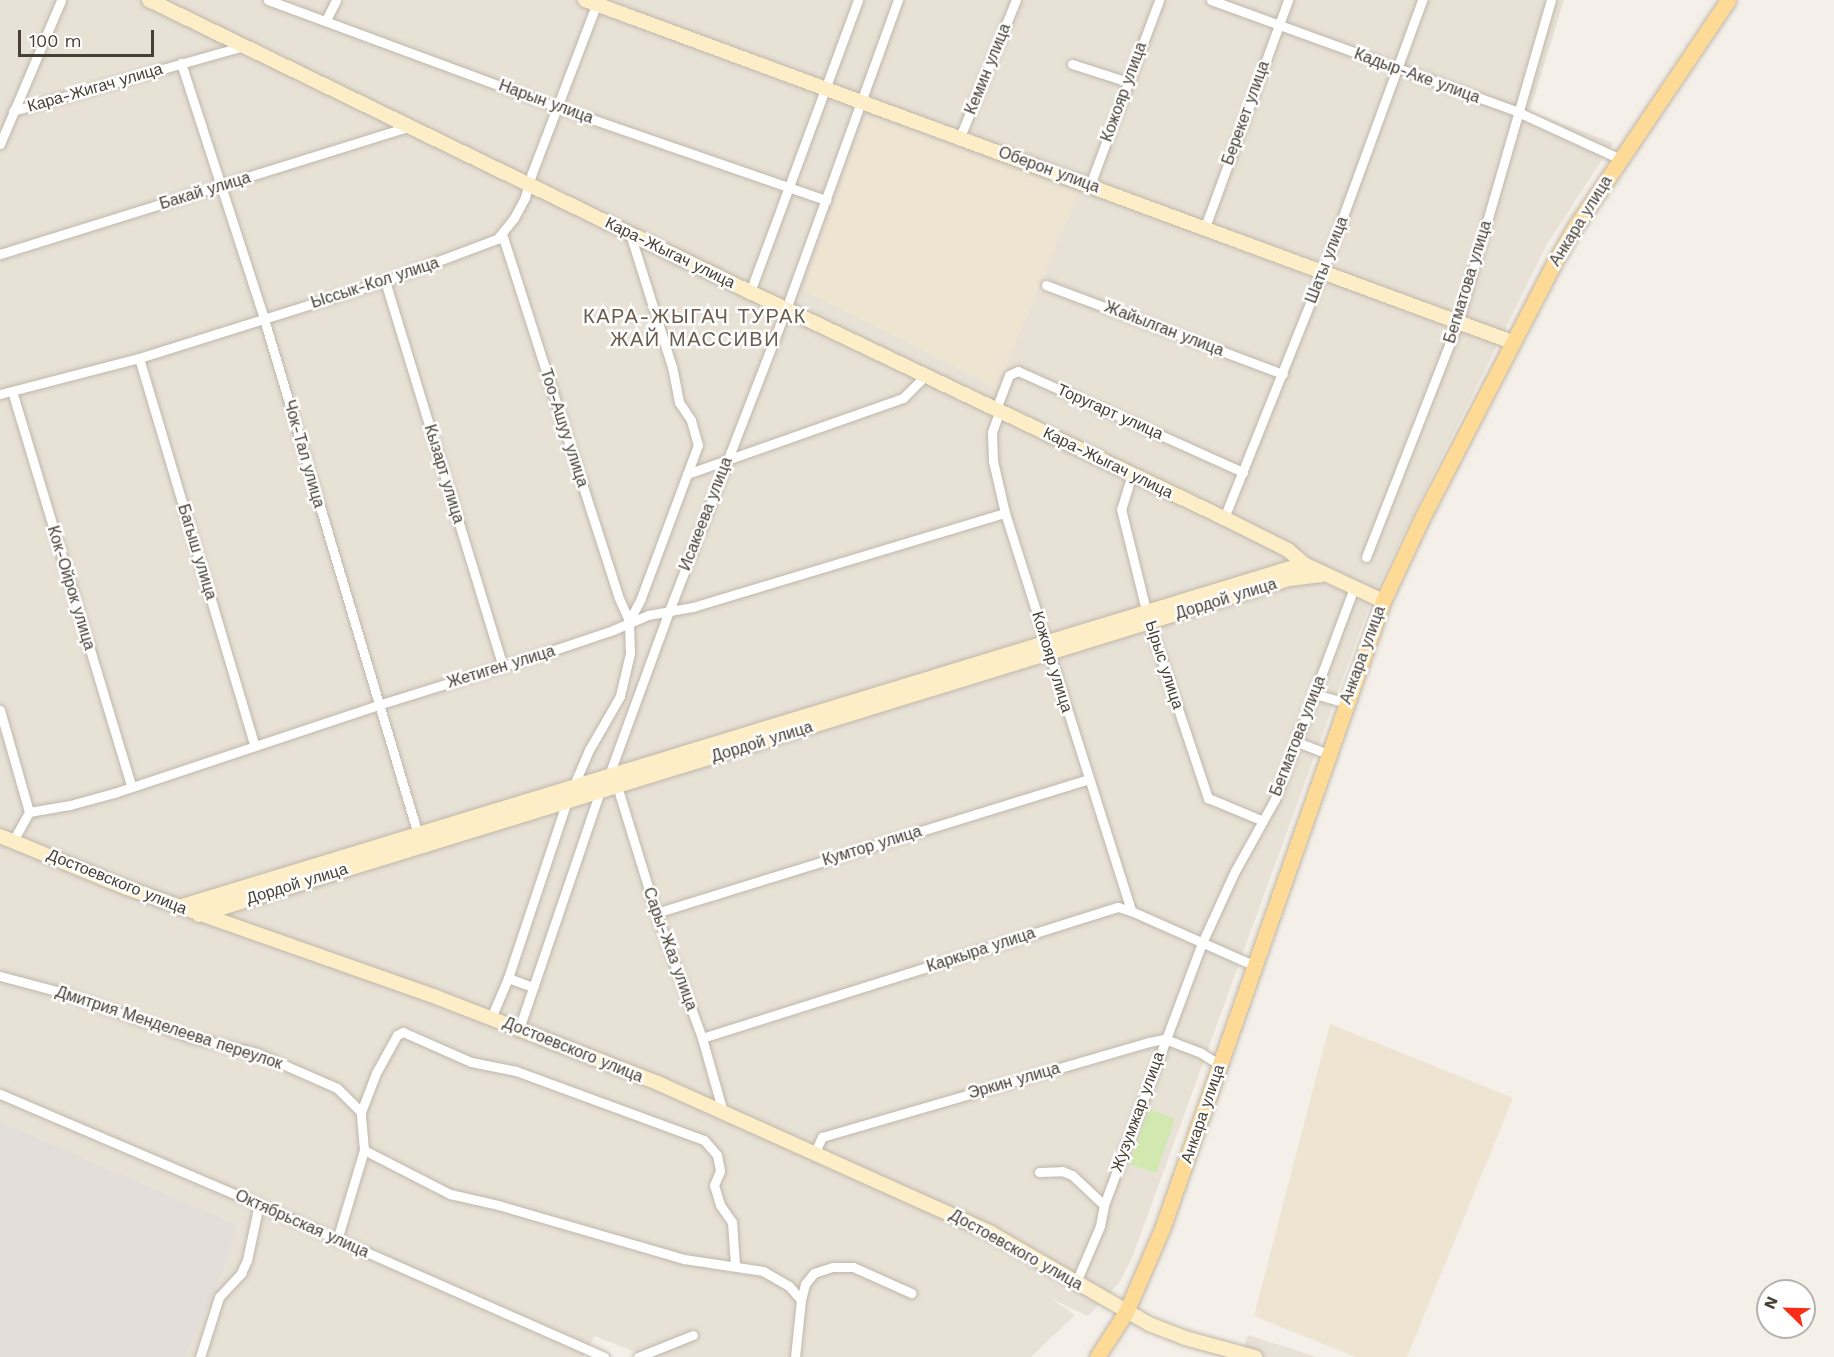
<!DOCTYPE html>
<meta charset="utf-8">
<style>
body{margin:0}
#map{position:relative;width:1834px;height:1357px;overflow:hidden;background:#f4efe8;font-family:"Work Sans",sans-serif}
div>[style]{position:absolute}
.residential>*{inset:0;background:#e8e1d6}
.industrial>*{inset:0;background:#e3ded9}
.education>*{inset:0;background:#ede4d2}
.green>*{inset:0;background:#d2e8b1}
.roads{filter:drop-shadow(0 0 2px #bfb7aa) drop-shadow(0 0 2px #bfb7aa)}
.street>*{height:9px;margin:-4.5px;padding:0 4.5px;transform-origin:4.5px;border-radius:4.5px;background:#fff}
.secondary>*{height:14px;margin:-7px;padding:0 7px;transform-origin:7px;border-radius:7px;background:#feeec7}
.primary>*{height:15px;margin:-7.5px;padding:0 7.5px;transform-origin:7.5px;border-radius:7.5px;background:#feda97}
span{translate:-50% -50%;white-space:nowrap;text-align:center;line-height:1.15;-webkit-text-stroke:5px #fff;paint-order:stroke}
.street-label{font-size:16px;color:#474036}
.quarter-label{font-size:20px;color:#6a5d4e;letter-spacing:1.5px}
.north{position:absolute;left:1756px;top:1279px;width:60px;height:60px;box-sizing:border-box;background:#fff;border:2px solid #b5b3af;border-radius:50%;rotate:293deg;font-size:16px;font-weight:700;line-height:24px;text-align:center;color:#474036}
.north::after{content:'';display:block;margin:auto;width:21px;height:27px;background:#fa2d19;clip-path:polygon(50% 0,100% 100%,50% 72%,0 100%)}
.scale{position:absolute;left:18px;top:30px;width:136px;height:27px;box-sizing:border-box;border:3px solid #474036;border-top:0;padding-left:8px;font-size:18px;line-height:21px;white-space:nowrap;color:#474036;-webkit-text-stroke:4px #fff;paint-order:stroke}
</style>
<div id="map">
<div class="residential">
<i style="clip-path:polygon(0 0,1564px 0,1530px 111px,1613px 143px,1546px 246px,1372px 598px,1132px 1258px,1119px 1283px,1088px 1316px,1050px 1298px,1075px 1315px,1031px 1357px,648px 1357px,595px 1336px,583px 1357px,0 1357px)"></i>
<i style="clip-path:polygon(1248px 1335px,1317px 1357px,1240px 1357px)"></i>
</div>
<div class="industrial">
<i style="clip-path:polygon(0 1122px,237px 1225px,230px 1243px,234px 1245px,185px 1357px,0 1357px)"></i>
</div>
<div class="education">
<i style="clip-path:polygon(866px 115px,1079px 192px,997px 388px,803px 290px)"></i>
<i style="clip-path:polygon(1330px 1024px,1513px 1098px,1407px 1357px,1356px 1357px,1254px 1316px)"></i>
</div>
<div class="green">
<i style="clip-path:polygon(1149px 1109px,1175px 1119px,1156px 1173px,1129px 1164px)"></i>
</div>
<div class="roads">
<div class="street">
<i style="left:268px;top:0;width:308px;rotate:20.3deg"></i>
<i style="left:557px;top:107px;width:285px;rotate:19.1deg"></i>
<i style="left:1211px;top:0;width:327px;rotate:20deg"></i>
<i style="left:1518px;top:112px;width:112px;rotate:24.7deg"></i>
<i style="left:326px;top:20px;width:22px;rotate:-63deg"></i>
<i style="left:181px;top:63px;width:269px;rotate:72deg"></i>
<i style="left:264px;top:319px;width:542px;rotate:73.37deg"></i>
<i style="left:1072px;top:64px;width:59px;rotate:17.8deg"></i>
<i style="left:13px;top:111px;width:241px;rotate:-15.7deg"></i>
<i style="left:960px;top:137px;width:148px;rotate:-67.8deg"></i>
<i style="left:0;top:144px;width:156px;rotate:-67deg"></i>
<i style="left:1090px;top:185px;width:197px;rotate:-69.5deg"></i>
<i style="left:1205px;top:227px;width:242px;rotate:-69.9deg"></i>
<i style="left:502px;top:234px;width:380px;rotate:72.2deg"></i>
<i style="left:618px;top:596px;width:27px;rotate:66deg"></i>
<i style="left:0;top:254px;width:430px;rotate:-17.3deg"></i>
<i style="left:385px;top:281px;width:403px;rotate:73deg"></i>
<i style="left:1046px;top:285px;width:253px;rotate:20.6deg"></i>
<i style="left:750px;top:292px;width:311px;rotate:-69.7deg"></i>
<i style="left:139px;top:358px;width:405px;rotate:73.4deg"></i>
<i style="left:12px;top:391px;width:413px;rotate:73.2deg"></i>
<i style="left:0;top:394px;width:144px;rotate:-14.5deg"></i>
<i style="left:139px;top:358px;width:258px;rotate:-17.4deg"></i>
<i style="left:385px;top:281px;width:120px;rotate:-20.6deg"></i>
<i style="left:497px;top:239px;width:27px;rotate:-51deg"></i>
<i style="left:514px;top:218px;width:24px;rotate:-62deg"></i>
<i style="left:525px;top:197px;width:25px;rotate:-74deg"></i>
<i style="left:532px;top:173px;width:185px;rotate:-69.1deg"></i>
<i style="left:996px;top:409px;width:36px;rotate:-69deg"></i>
<i style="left:1009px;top:375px;width:10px;rotate:-24deg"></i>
<i style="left:1018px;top:371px;width:247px;rotate:24.2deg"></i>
<i style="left:1000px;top:410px;width:23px;rotate:110deg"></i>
<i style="left:992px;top:432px;width:29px;rotate:88deg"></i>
<i style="left:993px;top:461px;width:53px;rotate:77deg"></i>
<i style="left:1005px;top:513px;width:417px;rotate:72.4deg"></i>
<i style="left:687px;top:474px;width:229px;rotate:-19.4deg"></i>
<i style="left:903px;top:398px;width:33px;rotate:-45deg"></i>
<i style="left:1132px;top:474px;width:37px;rotate:107deg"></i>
<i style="left:1121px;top:509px;width:116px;rotate:76.1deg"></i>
<i style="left:1149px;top:622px;width:186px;rotate:71.5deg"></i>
<i style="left:1208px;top:798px;width:57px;rotate:22.5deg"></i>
<i style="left:1224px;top:518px;width:266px;rotate:-68.2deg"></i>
<i style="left:1323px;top:271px;width:289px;rotate:-69.9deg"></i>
<i style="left:1366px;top:557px;width:252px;rotate:-68.6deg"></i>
<i style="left:1458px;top:322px;width:335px;rotate:-73.9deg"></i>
<i style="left:1315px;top:694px;width:32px;rotate:16deg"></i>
<i style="left:0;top:710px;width:106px;rotate:74.1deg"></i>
<i style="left:1297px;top:742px;width:33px;rotate:21deg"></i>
<i style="left:617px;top:786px;width:133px;rotate:72.9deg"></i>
<i style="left:656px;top:913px;width:133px;rotate:69.8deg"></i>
<i style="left:702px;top:1038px;width:77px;rotate:74.2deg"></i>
<i style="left:13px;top:841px;width:33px;rotate:-61deg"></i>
<i style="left:29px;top:812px;width:42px;rotate:-9.7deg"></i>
<i style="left:70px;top:805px;width:46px;rotate:-15.3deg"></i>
<i style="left:114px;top:793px;width:278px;rotate:-18.4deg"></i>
<i style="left:378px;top:705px;width:181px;rotate:-17.3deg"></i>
<i style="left:551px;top:651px;width:65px;rotate:-18.7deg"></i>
<i style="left:613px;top:630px;width:38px;rotate:-23deg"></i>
<i style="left:648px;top:615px;width:46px;rotate:-10.1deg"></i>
<i style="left:693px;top:607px;width:326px;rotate:-16.8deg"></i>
<i style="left:656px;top:913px;width:452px;rotate:-17.2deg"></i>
<i style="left:0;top:976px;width:62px;rotate:14.9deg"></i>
<i style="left:60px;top:992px;width:137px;rotate:19.2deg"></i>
<i style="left:189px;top:1037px;width:70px;rotate:13.2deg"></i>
<i style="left:257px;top:1053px;width:87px;rotate:23.6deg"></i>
<i style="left:337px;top:1088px;width:34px;rotate:45deg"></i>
<i style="left:508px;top:978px;width:27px;rotate:20deg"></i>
<i style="left:491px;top:1018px;width:43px;rotate:-67deg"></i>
<i style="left:508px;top:978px;width:187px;rotate:-71.6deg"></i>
<i style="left:567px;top:801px;width:56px;rotate:-66.7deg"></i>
<i style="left:589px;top:750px;width:62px;rotate:-60.1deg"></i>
<i style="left:620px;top:696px;width:44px;rotate:-76.9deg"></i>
<i style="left:630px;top:653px;width:32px;rotate:-92deg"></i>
<i style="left:629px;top:621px;width:26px;rotate:-62deg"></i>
<i style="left:641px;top:598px;width:163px;rotate:-69.6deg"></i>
<i style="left:698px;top:445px;width:26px;rotate:-106deg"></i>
<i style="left:691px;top:420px;width:22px;rotate:-124deg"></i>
<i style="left:679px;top:402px;width:36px;rotate:-101deg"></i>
<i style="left:672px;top:367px;width:139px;rotate:-107.5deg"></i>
<i style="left:519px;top:1029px;width:251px;rotate:-71.2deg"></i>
<i style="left:600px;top:791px;width:18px;rotate:-61deg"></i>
<i style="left:609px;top:775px;width:175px;rotate:-69.9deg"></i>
<i style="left:669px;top:611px;width:324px;rotate:-68.8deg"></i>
<i style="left:786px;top:309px;width:329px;rotate:-70.1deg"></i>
<i style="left:702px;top:1038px;width:436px;rotate:-17.5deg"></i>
<i style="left:1118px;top:907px;width:14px;rotate:17deg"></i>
<i style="left:1131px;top:911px;width:136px;rotate:23.9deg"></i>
<i style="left:0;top:1094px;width:285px;rotate:23.1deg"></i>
<i style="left:262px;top:1206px;width:374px;rotate:23.8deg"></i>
<i style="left:364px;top:1150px;width:97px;rotate:27.1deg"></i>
<i style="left:450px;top:1194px;width:49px;rotate:12.9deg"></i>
<i style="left:498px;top:1205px;width:194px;rotate:16.2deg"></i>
<i style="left:684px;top:1259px;width:80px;rotate:8.6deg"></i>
<i style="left:763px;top:1271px;width:30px;rotate:30deg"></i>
<i style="left:789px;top:1286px;width:18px;rotate:49deg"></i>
<i style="left:801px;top:1300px;width:57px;rotate:96deg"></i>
<i style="left:814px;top:1154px;width:19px;rotate:-65deg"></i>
<i style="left:822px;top:1137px;width:341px;rotate:-16.2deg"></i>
<i style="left:1149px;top:1042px;width:16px;rotate:-11deg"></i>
<i style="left:1165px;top:1039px;width:39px;rotate:21deg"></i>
<i style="left:1201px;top:1053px;width:22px;rotate:32deg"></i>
<i style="left:1039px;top:1172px;width:23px;rotate:-2deg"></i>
<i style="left:1062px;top:1171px;width:11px;rotate:22deg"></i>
<i style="left:1072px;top:1175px;width:44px;rotate:43.2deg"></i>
<i style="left:337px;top:1240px;width:94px;rotate:-73.3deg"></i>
<i style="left:364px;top:1150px;width:38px;rotate:-95deg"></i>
<i style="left:361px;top:1112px;width:42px;rotate:-69deg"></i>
<i style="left:376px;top:1073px;width:43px;rotate:-61.1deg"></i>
<i style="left:397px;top:1035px;width:7px;rotate:-27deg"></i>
<i style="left:403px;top:1032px;width:74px;rotate:23.8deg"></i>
<i style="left:471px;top:1062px;width:46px;rotate:11.3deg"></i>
<i style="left:516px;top:1071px;width:200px;rotate:20.2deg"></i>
<i style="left:704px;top:1140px;width:20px;rotate:49deg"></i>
<i style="left:717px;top:1155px;width:16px;rotate:79deg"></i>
<i style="left:720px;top:1171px;width:15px;rotate:113deg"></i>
<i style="left:714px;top:1185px;width:21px;rotate:73deg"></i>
<i style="left:720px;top:1205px;width:21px;rotate:55deg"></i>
<i style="left:732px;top:1222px;width:43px;rotate:86deg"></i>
<i style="left:1076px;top:1282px;width:61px;rotate:-66.8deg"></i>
<i style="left:1100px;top:1226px;width:21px;rotate:-79deg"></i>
<i style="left:1104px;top:1205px;width:280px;rotate:-69.5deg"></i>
<i style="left:1202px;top:943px;width:79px;rotate:-65.4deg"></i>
<i style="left:1235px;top:871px;width:82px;rotate:-60.9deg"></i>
<i style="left:1275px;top:799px;width:225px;rotate:-69.5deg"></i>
<i style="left:801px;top:1300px;width:16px;rotate:-76deg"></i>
<i style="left:805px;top:1284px;width:14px;rotate:-51deg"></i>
<i style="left:814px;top:1273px;width:20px;rotate:-18deg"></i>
<i style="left:833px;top:1267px;width:20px"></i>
<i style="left:853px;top:1267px;width:64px;rotate:24.1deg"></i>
<i style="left:200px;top:1357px;width:63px;rotate:-72.4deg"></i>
<i style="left:219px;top:1297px;width:33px;rotate:-47deg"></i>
<i style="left:241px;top:1273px;width:14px;rotate:-65deg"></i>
<i style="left:247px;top:1260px;width:57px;rotate:-77.9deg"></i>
<i style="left:638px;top:1357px;width:59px;rotate:-21.8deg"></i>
</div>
<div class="secondary">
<i style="left:149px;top:0;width:668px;rotate:25.91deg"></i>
<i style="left:750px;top:292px;width:525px;rotate:25.49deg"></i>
<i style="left:1224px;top:518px;width:72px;rotate:26.6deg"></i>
<i style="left:1288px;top:550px;width:21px;rotate:41deg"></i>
<i style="left:1304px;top:564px;width:87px;rotate:25.1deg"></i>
<i style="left:585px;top:0;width:988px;rotate:20.25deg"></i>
<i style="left:0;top:836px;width:137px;rotate:22.3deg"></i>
<i style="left:127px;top:888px;width:328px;rotate:19.4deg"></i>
<i style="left:436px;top:997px;width:240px;rotate:21.2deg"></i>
<i style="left:660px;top:1084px;width:363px;rotate:24.2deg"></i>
<i style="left:991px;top:1233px;width:182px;rotate:29.9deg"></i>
<i style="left:1149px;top:1324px;width:39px;rotate:21deg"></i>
<i style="left:1185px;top:1338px;width:73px;rotate:15.2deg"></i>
<i style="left:179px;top:907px;width:1176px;rotate:-16.96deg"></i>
<i style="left:199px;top:915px;width:1141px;rotate:-17.13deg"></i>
<i style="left:1289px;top:579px;width:33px;rotate:-7deg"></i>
</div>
<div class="primary">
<i style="left:1097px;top:1357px;width:54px;rotate:-57.2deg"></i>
<i style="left:1126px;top:1312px;width:90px;rotate:-66.6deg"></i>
<i style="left:1162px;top:1229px;width:666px;rotate:-70.61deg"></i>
<i style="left:1383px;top:601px;width:94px;rotate:-64.8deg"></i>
<i style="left:1423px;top:516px;width:291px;rotate:-62.6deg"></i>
<i style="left:1557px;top:258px;width:39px;rotate:-60deg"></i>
<i style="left:1577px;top:224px;width:270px;rotate:-56deg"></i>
</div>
</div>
<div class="street-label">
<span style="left:988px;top:69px;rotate:-68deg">Кемин улица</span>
<span style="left:1417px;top:76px;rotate:20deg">Кадыр-Аке улица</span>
<span style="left:95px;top:88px;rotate:-16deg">Кара-Жигач улица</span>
<span style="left:1124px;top:92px;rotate:-70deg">Кожояр улица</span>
<span style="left:546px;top:102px;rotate:20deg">Нарын улица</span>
<span style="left:1246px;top:113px;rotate:-70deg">Берекет улица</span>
<span style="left:1049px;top:170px;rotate:20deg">Оберон улица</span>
<span style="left:205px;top:191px;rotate:-17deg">Бакай улица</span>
<span style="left:1581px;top:221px;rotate:-58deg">Анкара улица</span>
<span style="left:670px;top:253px;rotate:26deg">Кара-Жыгач улица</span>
<span style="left:1327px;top:260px;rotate:-69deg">Шаты улица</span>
<span style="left:1468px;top:282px;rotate:-73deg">Бегматова улица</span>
<span style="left:375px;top:283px;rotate:-18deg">Ыссык-Кол улица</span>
<span style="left:1164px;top:329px;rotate:21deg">Жайылган улица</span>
<span style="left:1110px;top:412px;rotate:24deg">Торугарт улица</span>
<span style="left:564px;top:428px;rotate:72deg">Тоо-Ашуу улица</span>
<span style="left:304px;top:454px;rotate:74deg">Чок-Тал улица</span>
<span style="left:1108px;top:463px;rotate:26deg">Кара-Жыгач улица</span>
<span style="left:444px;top:474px;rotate:73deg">Кызарт улица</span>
<span style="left:706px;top:514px;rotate:-69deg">Исакеева улица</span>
<span style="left:197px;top:552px;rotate:73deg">Багыш улица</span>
<span style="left:71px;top:588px;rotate:73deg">Кок-Ойрок улица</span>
<span style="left:1226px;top:599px;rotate:-17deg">Дордой улица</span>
<span style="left:1363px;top:655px;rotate:-70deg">Анкара улица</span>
<span style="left:1052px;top:662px;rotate:73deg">Кожояр улица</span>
<span style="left:1164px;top:665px;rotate:72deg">Ырыс улица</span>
<span style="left:501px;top:667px;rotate:-17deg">Жетиген улица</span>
<span style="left:1298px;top:736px;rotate:-69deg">Бегматова улица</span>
<span style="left:762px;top:742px;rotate:-17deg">Дордой улица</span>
<span style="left:872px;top:846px;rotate:-17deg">Кумтор улица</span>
<span style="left:117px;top:882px;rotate:22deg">Достоевского улица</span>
<span style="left:297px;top:884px;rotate:-17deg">Дордой улица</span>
<span style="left:670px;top:949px;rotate:70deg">Сары-Жаз улица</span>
<span style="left:981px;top:950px;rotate:-18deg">Каркыра улица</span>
<span style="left:169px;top:1028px;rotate:18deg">Дмитрия Менделеева переулок</span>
<span style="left:573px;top:1050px;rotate:22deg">Достоевского улица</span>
<span style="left:1014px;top:1081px;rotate:-16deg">Эркин улица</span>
<span style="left:1138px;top:1112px;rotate:-70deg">Жузумжар улица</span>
<span style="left:1203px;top:1114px;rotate:-71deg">Анкара улица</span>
<span style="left:302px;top:1224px;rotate:24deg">Октябрьская улица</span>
<span style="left:1016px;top:1250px;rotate:29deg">Достоевского улица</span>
</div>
<div class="quarter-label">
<span style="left:695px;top:328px">КАРА-ЖЫГАЧ ТУРАК<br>ЖАЙ МАССИВИ</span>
</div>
<div class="north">N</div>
<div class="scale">100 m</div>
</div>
